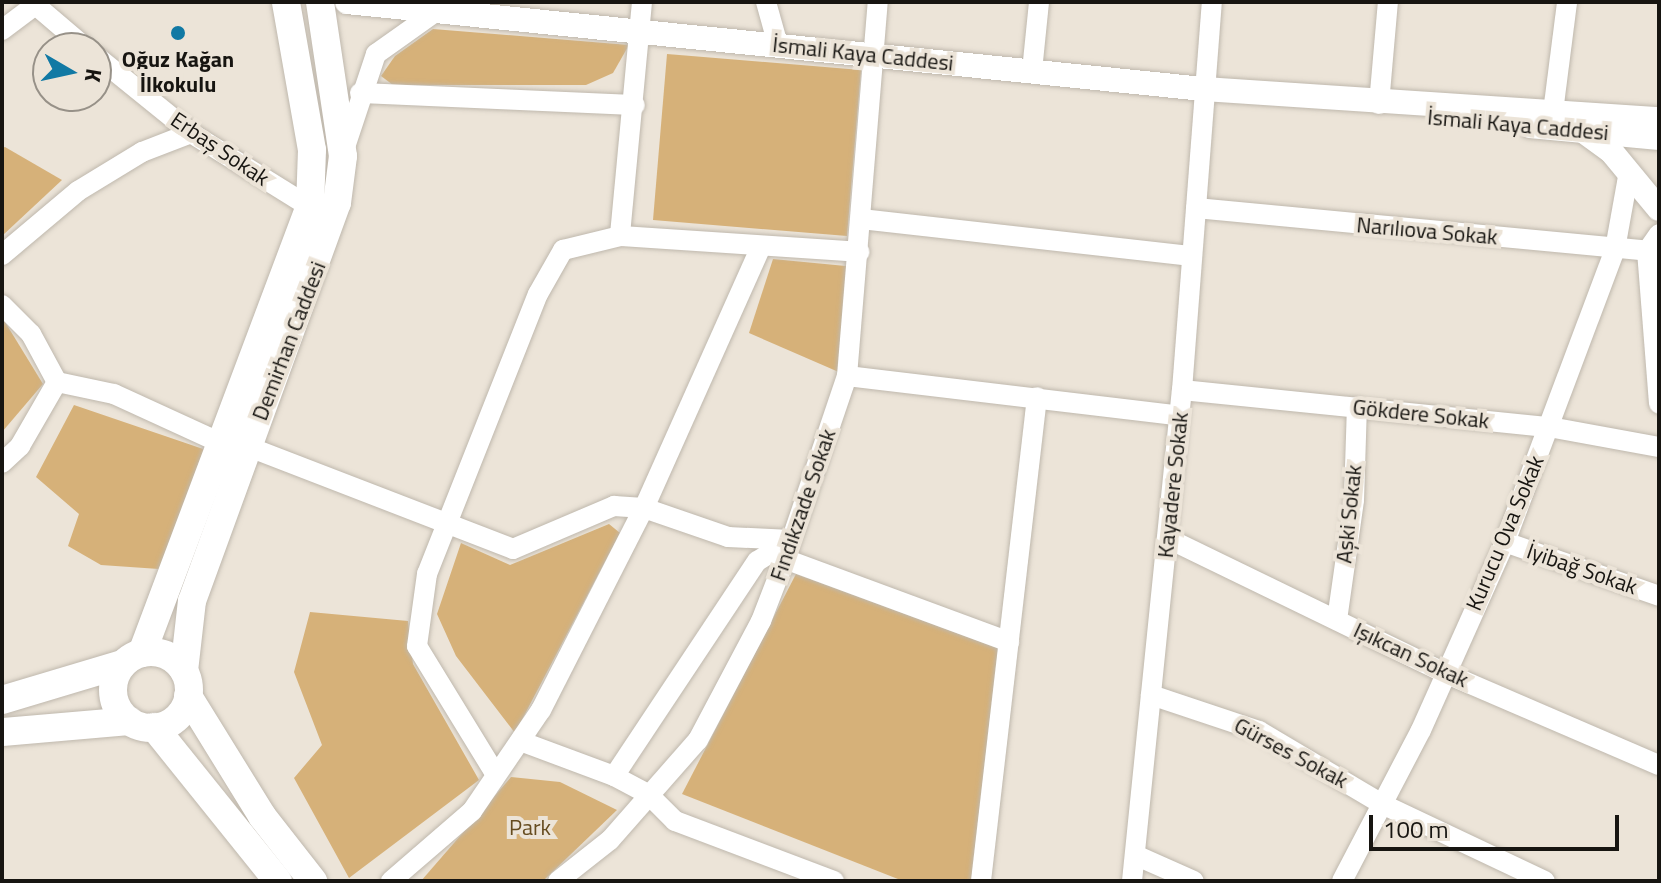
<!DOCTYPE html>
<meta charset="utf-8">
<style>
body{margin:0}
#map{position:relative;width:1661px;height:883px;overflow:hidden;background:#ece4d8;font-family:"Titillium Web",sans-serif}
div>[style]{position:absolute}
.green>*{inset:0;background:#d6b179}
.roads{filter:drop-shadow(0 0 2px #bfb8ad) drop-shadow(0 0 2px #bfb8ad)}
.minor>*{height:20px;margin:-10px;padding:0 10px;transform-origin:10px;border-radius:10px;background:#fff}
.tertiary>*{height:24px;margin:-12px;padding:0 12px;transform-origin:12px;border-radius:12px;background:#fff}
.secondary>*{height:28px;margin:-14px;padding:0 14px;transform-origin:14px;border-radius:14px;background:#fff}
.secondary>.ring{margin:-14px;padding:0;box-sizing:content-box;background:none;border:28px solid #fff;border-radius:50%}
.dots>*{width:22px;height:22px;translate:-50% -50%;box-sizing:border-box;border:4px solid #ece4d8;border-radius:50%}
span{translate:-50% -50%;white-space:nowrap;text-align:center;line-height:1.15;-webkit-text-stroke:8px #ece4d8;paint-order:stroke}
.street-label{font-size:22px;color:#171511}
.poi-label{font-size:22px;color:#171511;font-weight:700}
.park-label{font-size:22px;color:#664c1f}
.frame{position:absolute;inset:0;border:4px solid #171511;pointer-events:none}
.north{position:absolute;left:32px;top:32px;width:80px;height:80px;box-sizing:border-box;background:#ece4d8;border:2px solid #979188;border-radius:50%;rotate:99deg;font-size:22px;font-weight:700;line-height:32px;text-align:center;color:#171511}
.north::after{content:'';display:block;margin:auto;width:28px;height:36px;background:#1179a4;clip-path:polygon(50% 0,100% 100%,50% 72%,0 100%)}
.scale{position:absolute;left:1369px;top:815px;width:250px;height:36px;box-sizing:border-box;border:4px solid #171511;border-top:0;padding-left:10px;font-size:24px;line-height:28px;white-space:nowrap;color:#171511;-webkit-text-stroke:6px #ece4d8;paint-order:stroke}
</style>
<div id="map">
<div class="green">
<i style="clip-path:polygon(433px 29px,629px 45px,613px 73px,586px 85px,393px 85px,381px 76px,395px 56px)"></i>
<i style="clip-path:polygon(667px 54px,861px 70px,847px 236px,653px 220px)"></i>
<i style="clip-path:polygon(5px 147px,62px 180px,2px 236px,2px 148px)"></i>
<i style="clip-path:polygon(773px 259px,856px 267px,841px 373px,749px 333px)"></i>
<i style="clip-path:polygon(2px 317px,43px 384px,2px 432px)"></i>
<i style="clip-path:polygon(74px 405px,209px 451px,159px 569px,101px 565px,68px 546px,79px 514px,36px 477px)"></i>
<i style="clip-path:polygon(609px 524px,620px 533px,515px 733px,456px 656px,437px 614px,461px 543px,510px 565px)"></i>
<i style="clip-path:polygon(796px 574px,1000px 649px,972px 881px,903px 881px,682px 794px)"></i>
<i style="clip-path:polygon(310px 612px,408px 621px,413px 664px,479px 780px,349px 878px,294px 778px,322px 745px,294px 672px)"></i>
<i style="clip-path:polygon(511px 777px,560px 782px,617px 810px,543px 881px,421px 881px)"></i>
</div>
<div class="roads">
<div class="minor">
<i style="left:32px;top:2px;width:71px;rotate:40.4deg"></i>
<i style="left:642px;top:2px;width:235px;rotate:95.4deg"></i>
<i style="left:620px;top:236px;width:240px;rotate:3.8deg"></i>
<i style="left:766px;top:2px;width:45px;rotate:74.4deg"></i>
<i style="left:2px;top:30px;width:40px;rotate:-37deg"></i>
<i style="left:96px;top:56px;width:122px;rotate:39deg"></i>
<i style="left:191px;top:133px;width:140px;rotate:31.9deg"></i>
<i style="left:1032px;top:71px;width:69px;rotate:-84.2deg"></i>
<i style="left:360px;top:93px;width:275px;rotate:2.5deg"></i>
<i style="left:1379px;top:104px;width:102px;rotate:-85deg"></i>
<i style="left:1553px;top:112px;width:111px;rotate:-82.7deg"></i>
<i style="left:346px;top:144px;width:95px;rotate:-71.6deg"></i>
<i style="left:376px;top:54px;width:72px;rotate:-35.4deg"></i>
<i style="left:435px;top:12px;width:8px;rotate:-150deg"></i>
<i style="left:1196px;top:208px;width:465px;rotate:5.4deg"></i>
<i style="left:861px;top:219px;width:333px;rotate:6.4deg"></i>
<i style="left:1659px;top:234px;width:21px;rotate:125deg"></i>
<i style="left:1647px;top:251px;width:153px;rotate:85.5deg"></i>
<i style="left:2px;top:255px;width:99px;rotate:-40.1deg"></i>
<i style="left:78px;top:191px;width:75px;rotate:-31.4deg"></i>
<i style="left:142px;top:152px;width:53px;rotate:-21.2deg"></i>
<i style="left:2px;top:305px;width:41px;rotate:45deg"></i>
<i style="left:31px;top:334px;width:55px;rotate:61.6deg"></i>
<i style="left:847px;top:376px;width:335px;rotate:6.8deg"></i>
<i style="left:1182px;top:390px;width:369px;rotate:5.8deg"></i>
<i style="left:1549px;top:427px;width:112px;rotate:10.3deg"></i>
<i style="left:249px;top:447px;width:283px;rotate:21.1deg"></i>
<i style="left:513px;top:549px;width:110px;rotate:-23.1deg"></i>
<i style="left:614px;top:506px;width:30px;rotate:4deg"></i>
<i style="left:644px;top:508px;width:89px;rotate:19deg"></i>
<i style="left:728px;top:537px;width:63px;rotate:2.7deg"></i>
<i style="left:791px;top:540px;width:40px;rotate:148deg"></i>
<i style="left:757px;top:561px;width:258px;rotate:123.6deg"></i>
<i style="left:2px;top:463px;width:25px;rotate:-43deg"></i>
<i style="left:20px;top:446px;width:74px;rotate:-60deg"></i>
<i style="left:57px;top:382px;width:58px;rotate:11.9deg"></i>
<i style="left:114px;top:394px;width:118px;rotate:24.6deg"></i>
<i style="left:1167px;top:538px;width:309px;rotate:25.9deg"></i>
<i style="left:1445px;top:673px;width:233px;rotate:23.3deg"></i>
<i style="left:1505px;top:542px;width:163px;rotate:19.3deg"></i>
<i style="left:785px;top:559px;width:239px;rotate:20.3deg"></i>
<i style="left:1337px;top:620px;width:121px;rotate:-81.9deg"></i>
<i style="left:1354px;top:500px;width:93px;rotate:-88.2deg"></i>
<i style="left:1151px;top:695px;width:114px;rotate:18.4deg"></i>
<i style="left:1259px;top:731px;width:143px;rotate:30.7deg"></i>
<i style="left:1382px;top:804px;width:180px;rotate:25.3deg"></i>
<i style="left:520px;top:741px;width:100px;rotate:20.4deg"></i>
<i style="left:614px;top:776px;width:40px;rotate:28deg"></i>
<i style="left:649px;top:795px;width:37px;rotate:45deg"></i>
<i style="left:675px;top:821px;width:170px;rotate:20.7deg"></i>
<i style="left:496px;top:775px;width:151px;rotate:-121.5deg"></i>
<i style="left:417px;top:646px;width:73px;rotate:-82.1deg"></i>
<i style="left:427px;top:574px;width:301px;rotate:-68.4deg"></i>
<i style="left:538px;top:294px;width:51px;rotate:-60.4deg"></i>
<i style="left:563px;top:250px;width:59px;rotate:-13.8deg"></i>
<i style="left:1135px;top:855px;width:64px;rotate:23.8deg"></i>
<i style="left:391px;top:881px;width:107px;rotate:-40.8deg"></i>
<i style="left:472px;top:811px;width:122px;rotate:-55.7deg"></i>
<i style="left:541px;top:710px;width:227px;rotate:-63deg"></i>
<i style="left:644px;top:508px;width:286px;rotate:-65.9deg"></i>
<i style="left:558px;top:881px;width:66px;rotate:-38.3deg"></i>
<i style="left:610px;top:840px;width:133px;rotate:-48.7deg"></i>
<i style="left:698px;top:740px;width:135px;rotate:-62.1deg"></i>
<i style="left:761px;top:621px;width:66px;rotate:-68.8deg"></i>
<i style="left:785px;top:559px;width:193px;rotate:-71.3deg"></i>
<i style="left:847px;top:376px;width:375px;rotate:-85.3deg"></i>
<i style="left:981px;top:881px;width:487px;rotate:-83.4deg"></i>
<i style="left:1132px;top:881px;width:494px;rotate:-84.2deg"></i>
<i style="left:1182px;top:390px;width:389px;rotate:-85.6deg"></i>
<i style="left:1342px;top:881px;width:170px;rotate:-62.4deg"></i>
<i style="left:1421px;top:730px;width:206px;rotate:-65.9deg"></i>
<i style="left:1505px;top:542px;width:313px;rotate:-69.4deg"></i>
<i style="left:1615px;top:249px;width:79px;rotate:-79.8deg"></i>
</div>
<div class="tertiary">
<i style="left:347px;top:2px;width:861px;rotate:5.8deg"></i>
<i style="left:1204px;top:89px;width:456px;rotate:3.8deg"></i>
<i style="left:1530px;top:126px;width:130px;rotate:5.3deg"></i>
<i style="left:1586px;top:133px;width:31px;rotate:36deg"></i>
<i style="left:1611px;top:151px;width:75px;rotate:50.4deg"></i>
</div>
<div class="secondary">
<i class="ring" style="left:113px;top:652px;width:48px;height:48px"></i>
<i style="left:142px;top:653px;width:477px;rotate:-69.4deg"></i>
<i style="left:310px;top:207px;width:57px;rotate:-88deg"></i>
<i style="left:312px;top:150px;width:150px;rotate:-100deg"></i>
<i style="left:184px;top:671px;width:70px;rotate:-83.5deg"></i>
<i style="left:192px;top:601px;width:424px;rotate:-70deg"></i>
<i style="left:337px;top:203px;width:47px;rotate:-82.7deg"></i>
<i style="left:343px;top:156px;width:156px;rotate:-98.5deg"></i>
<i style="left:188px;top:696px;width:141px;rotate:58.3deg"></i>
<i style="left:262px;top:816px;width:83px;rotate:51.9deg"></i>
<i style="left:2px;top:700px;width:125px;rotate:-16.7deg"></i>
<i style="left:154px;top:727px;width:198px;rotate:51.2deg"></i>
<i style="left:2px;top:732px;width:128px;rotate:-4.9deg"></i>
</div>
</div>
<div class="dots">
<i style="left:178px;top:33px;background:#1179a4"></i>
</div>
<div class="street-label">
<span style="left:863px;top:54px;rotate:6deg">İsmali Kaya Caddesi</span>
<span style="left:1518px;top:125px;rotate:5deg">İsmali Kaya Caddesi</span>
<span style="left:220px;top:149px;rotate:34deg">Erbaş Sokak</span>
<span style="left:1427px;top:231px;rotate:5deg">Narılıova Sokak</span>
<span style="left:289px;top:341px;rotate:-69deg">Demirhan Caddesi</span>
<span style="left:1421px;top:414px;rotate:6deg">Gökdere Sokak</span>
<span style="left:1173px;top:485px;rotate:-84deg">Kayadere Sokak</span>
<span style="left:803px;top:505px;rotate:-71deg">Fındıkzade Sokak</span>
<span style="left:1349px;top:514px;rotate:-84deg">Aşki Sokak</span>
<span style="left:1505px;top:533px;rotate:-67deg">Kurucu Ova Sokak</span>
<span style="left:1582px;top:569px;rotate:19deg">İyibağ Sokak</span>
<span style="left:1411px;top:655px;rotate:25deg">Işıkcan Sokak</span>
<span style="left:1291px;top:753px;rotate:28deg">Gürses Sokak</span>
</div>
<div class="poi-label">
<span style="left:178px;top:72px">Oğuz Kağan<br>İlkokulu</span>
</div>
<div class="park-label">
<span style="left:530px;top:828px">Park</span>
</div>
<div class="frame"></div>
<div class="north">K</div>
<div class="scale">100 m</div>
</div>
